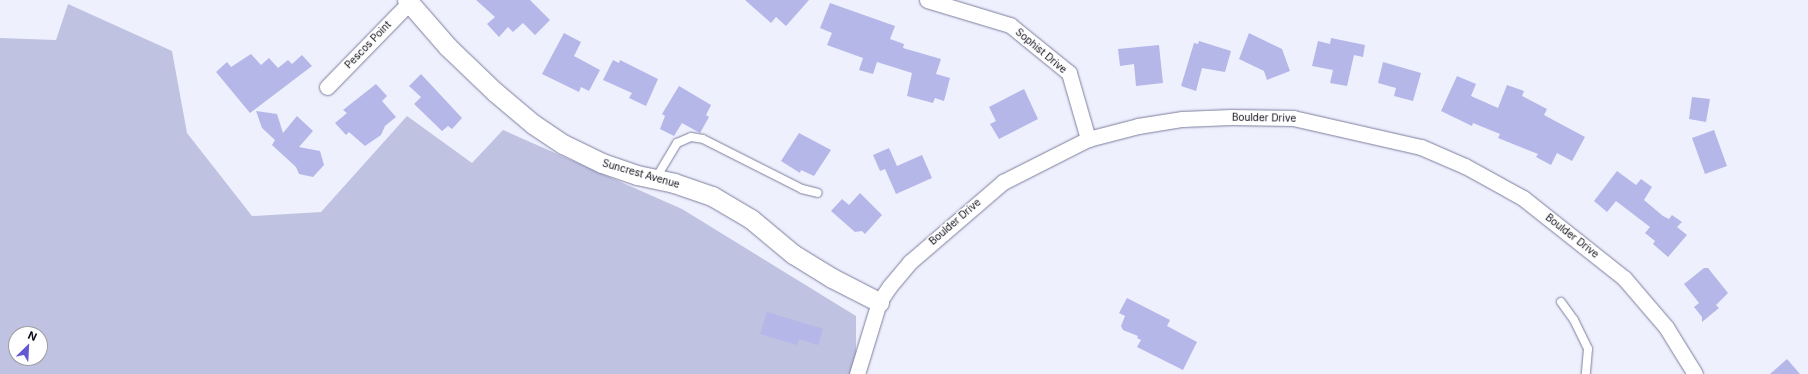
<!DOCTYPE html>
<style>
body{margin:0}
#map{position:relative;width:1808px;height:374px;overflow:hidden;background:#eff0fe;font-family:Inter,sans-serif}
div>[style]{position:absolute}
.green>*{inset:0;background:#bfc2e1}
.building>*{inset:0;background:#b4b7e7}
.roads{filter:drop-shadow(0 0 1px #7c7e9c) drop-shadow(0 0 1px #7c7e9c)}
.service>*{height:8px;margin:-4px;padding:0 4px;transform-origin:4px;border-radius:4px;background:#fff}
.minor>*{height:15px;margin:-7.5px;padding:0 7.5px;transform-origin:7.5px;border-radius:7.5px;background:#fff}
.tertiary>*{height:19px;margin:-9.5px;padding:0 9.5px;transform-origin:9.5px;border-radius:9.5px;background:#fff}
span{translate:-50% -50%;white-space:nowrap;text-align:center;line-height:1.15;-webkit-text-stroke:3px #fff;paint-order:stroke}
.street-label{font-size:10px;color:#0b0b16}
.north{position:absolute;left:8px;top:326px;width:40px;height:40px;box-sizing:border-box;background:#fff;border:1px solid #9d9da2;border-radius:50%;rotate:24deg;font-size:11px;font-weight:700;line-height:16px;text-align:center;color:#0b0b16}
.north::after{content:'';display:block;margin:auto;width:14px;height:18px;background:#6459d2;clip-path:polygon(50% 0,100% 100%,50% 72%,0 100%)}
</style>
<div id="map">
<div class="green">
<i style="clip-path:polygon(evenodd,68px 4px,172px 51px,187px 133px,252px 216px,321px 212px,407px 116px,472px 163px,503px 130px,682px 209px,856px 316px,856px 374px,0 374px,0 38px,56px 40px,68px 4px,16px 334px,40px 334px,40px 358px,16px 358px,16px 334px)"></i>
</div>
<div class="building">
<i style="clip-path:polygon(476px 0,530px 0,550px 20px,535px 35px,523px 23px,513px 32px,508px 27px,499px 37px,487px 24px,495px 17px)"></i>
<i style="clip-path:polygon(745px 0,809px 0,786px 26px,776px 17px,771px 23px)"></i>
<i style="clip-path:polygon(830px 3px,895px 26px,890px 39px,904px 44px,903px 48px,941px 59px,936px 74px,950px 78px,944px 101px,935px 98px,933px 103px,907px 96px,912px 73px,877px 62px,873px 74px,859px 70px,863px 58px,827px 45px,832px 33px,820px 28px)"></i>
<i style="clip-path:polygon(564px 33px,581px 42px,574px 56px,600px 70px,589px 91px,581px 87px,579px 92px,542px 74px)"></i>
<i style="clip-path:polygon(1249px 33px,1282px 49px,1290px 71px,1267px 80px,1264px 71px,1239px 59px)"></i>
<i style="clip-path:polygon(1331px 38px,1365px 45px,1363px 57px,1354px 55px,1347px 86px,1330px 83px,1333px 70px,1312px 66px,1318px 41px,1330px 44px)"></i>
<i style="clip-path:polygon(1199px 41px,1231px 51px,1225px 72px,1202px 68px,1196px 91px,1181px 86px,1194px 43px,1198px 44px)"></i>
<i style="clip-path:polygon(1159px 45px,1163px 83px,1136px 86px,1134px 64px,1120px 66px,1118px 49px)"></i>
<i style="clip-path:polygon(251px 54px,261px 65px,269px 58px,278px 68px,288px 60px,292px 64px,302px 55px,312px 66px,250px 113px,216px 72px,227px 62px,231px 67px)"></i>
<i style="clip-path:polygon(613px 60px,619px 63px,620px 60px,658px 79px,646px 106px,629px 98px,632px 93px,603px 80px)"></i>
<i style="clip-path:polygon(1383px 62px,1421px 73px,1413px 101px,1394px 96px,1396px 88px,1378px 83px)"></i>
<i style="clip-path:polygon(421px 74px,462px 118px,452px 129px,448px 126px,442px 131px,414px 104px,421px 97px,409px 86px)"></i>
<i style="clip-path:polygon(1457px 76px,1476px 84px,1471px 96px,1498px 108px,1507px 85px,1524px 91px,1522px 96px,1547px 109px,1544px 115px,1585px 137px,1572px 161px,1557px 153px,1551px 165px,1536px 157px,1538px 154px,1498px 138px,1500px 134px,1473px 123px,1472px 126px,1441px 111px)"></i>
<i style="clip-path:polygon(376px 84px,387px 96px,382px 101px,396px 117px,385px 126px,381px 135px,365px 146px,349px 132px,346px 135px,335px 123px,347px 113px,343px 110px)"></i>
<i style="clip-path:polygon(679px 86px,711px 105px,706px 115px,709px 117px,700px 133px,682px 123px,674px 136px,660px 129px,665px 116px,662px 114px)"></i>
<i style="clip-path:polygon(1024px 89px,1038px 119px,999px 139px,990px 124px,996px 121px,989px 107px)"></i>
<i style="clip-path:polygon(1692px 97px,1710px 99px,1706px 122px,1689px 119px)"></i>
<i style="clip-path:polygon(256px 111px,277px 114px,283px 133px,297px 116px,313px 131px,299px 147px,320px 151px,324px 165px,313px 177px,299px 174px,296px 167px,272px 145px,275px 140px,262px 128px)"></i>
<i style="clip-path:polygon(1714px 130px,1727px 166px,1705px 174px,1692px 138px)"></i>
<i style="clip-path:polygon(799px 133px,831px 150px,814px 176px,801px 170px,800px 173px,781px 161px)"></i>
<i style="clip-path:polygon(889px 148px,897px 166px,922px 155px,932px 178px,896px 194px,885px 169px,880px 171px,873px 155px)"></i>
<i style="clip-path:polygon(1617px 171px,1636px 185px,1641px 179px,1652px 187px,1644px 200px,1663px 216px,1669px 219px,1672px 215px,1682px 222px,1677px 227px,1687px 235px,1668px 257px,1653px 244px,1655px 241px,1645px 233px,1650px 227px,1616px 201px,1607px 212px,1594px 201px)"></i>
<i style="clip-path:polygon(860px 193px,882px 215px,865px 234px,862px 231px,855px 232px,831px 211px,842px 199px,849px 205px)"></i>
<i style="clip-path:polygon(1704px 268px,1708px 268px,1728px 293px,1716px 305px,1719px 308px,1702px 322px,1702px 317px,1694px 307px,1699px 303px,1684px 284px)"></i>
<i style="clip-path:polygon(1127px 298px,1170px 320px,1167px 326px,1197px 342px,1183px 370px,1137px 347px,1141px 340px,1137px 338px,1138px 336px,1123px 330px,1121px 326px,1125px 316px,1119px 313px)"></i>
<i style="clip-path:polygon(767px 312px,823px 329px,818px 345px,799px 339px,797px 345px,760px 334px)"></i>
<i style="clip-path:polygon(1787px 359px,1800px 374px,1770px 374px)"></i>
</div>
<div class="roads">
<div class="service">
<i style="left:656px;top:178px;width:41px;rotate:-59deg"></i>
<i style="left:677px;top:143px;width:15px;rotate:-23deg"></i>
<i style="left:691px;top:137px;width:12px;rotate:9deg"></i>
<i style="left:703px;top:139px;width:111px;rotate:26.8deg"></i>
<i style="left:802px;top:189px;width:16px;rotate:14deg"></i>
<i style="left:1561px;top:302px;width:22px;rotate:54deg"></i>
<i style="left:1574px;top:320px;width:32px;rotate:64deg"></i>
<i style="left:1588px;top:349px;width:25px;rotate:95deg"></i>
</div>
<div class="minor">
<i style="left:927px;top:0;width:87px;rotate:16.8deg"></i>
<i style="left:1010px;top:25px;width:76px;rotate:39.1deg"></i>
<i style="left:1069px;top:73px;width:69px;rotate:73.9deg"></i>
<i style="left:327px;top:87px;width:117px;rotate:-45.7deg"></i>
<i style="left:857px;top:374px;width:75px;rotate:-73deg"></i>
<i style="left:879px;top:302px;width:18px;rotate:-56deg"></i>
<i style="left:889px;top:287px;width:33px;rotate:-50deg"></i>
<i style="left:910px;top:262px;width:123px;rotate:-40.7deg"></i>
<i style="left:1003px;top:182px;width:95px;rotate:-26.8deg"></i>
<i style="left:1088px;top:139px;width:52px;rotate:-14.6deg"></i>
<i style="left:1138px;top:126px;width:45px;rotate:-9deg"></i>
<i style="left:1182px;top:119px;width:49px;rotate:-2.3deg"></i>
<i style="left:1231px;top:117px;width:62px;rotate:0.9deg"></i>
<i style="left:1293px;top:118px;width:131px;rotate:12.8deg"></i>
<i style="left:1421px;top:147px;width:48px;rotate:23.4deg"></i>
<i style="left:1465px;top:166px;width:66px;rotate:28.9deg"></i>
<i style="left:1523px;top:198px;width:129px;rotate:38.4deg"></i>
<i style="left:1624px;top:278px;width:65px;rotate:49.4deg"></i>
<i style="left:1666px;top:327px;width:55px;rotate:58.3deg"></i>
</div>
<div class="tertiary">
<i style="left:407px;top:0;width:62px;rotate:48.9deg"></i>
<i style="left:448px;top:47px;width:65px;rotate:43.8deg"></i>
<i style="left:495px;top:92px;width:50px;rotate:40.1deg"></i>
<i style="left:533px;top:124px;width:36px;rotate:34deg"></i>
<i style="left:563px;top:144px;width:43px;rotate:26deg"></i>
<i style="left:602px;top:163px;width:37px;rotate:19deg"></i>
<i style="left:637px;top:175px;width:38px;rotate:12deg"></i>
<i style="left:674px;top:183px;width:40px;rotate:18.9deg"></i>
<i style="left:712px;top:196px;width:45px;rotate:30.5deg"></i>
<i style="left:751px;top:219px;width:55px;rotate:39.8deg"></i>
<i style="left:793px;top:254px;width:46px;rotate:31.6deg"></i>
<i style="left:832px;top:278px;width:53px;rotate:27.1deg"></i>
</div>
</div>
<div class="street-label">
<span style="left:368px;top:45px;rotate:-46deg">Pescos Point</span>
<span style="left:1041px;top:51px;rotate:40deg">Sophist Drive</span>
<span style="left:1264px;top:118px;rotate:1deg">Boulder Drive</span>
<span style="left:641px;top:174px;rotate:16deg">Suncrest Avenue</span>
<span style="left:955px;top:222px;rotate:-41deg">Boulder Drive</span>
<span style="left:1572px;top:236px;rotate:38deg">Boulder Drive</span>
</div>
<div class="north">N</div>
</div>
